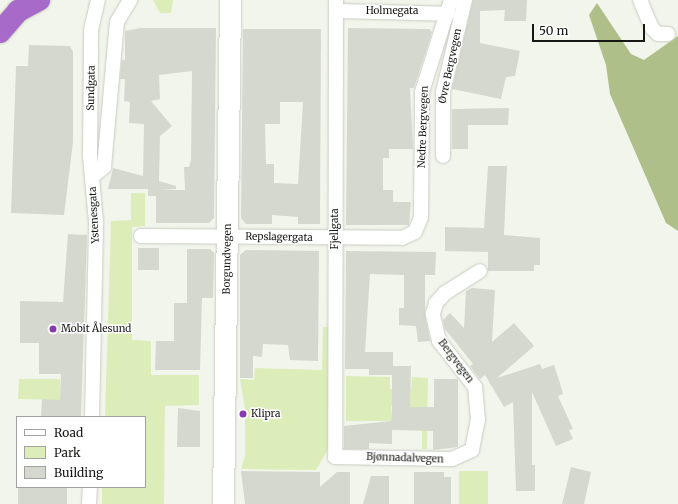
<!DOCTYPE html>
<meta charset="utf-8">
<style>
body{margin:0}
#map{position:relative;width:678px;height:504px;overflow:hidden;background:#f2f5eb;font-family:Merriweather,serif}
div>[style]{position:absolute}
.green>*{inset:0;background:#ddedb9}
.forest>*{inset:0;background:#afbf89}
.building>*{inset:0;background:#d5d8cf}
.roads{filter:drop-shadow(0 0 1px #c8cbc2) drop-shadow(0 0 1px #c8cbc2)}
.street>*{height:14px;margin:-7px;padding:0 7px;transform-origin:7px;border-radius:7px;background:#fff}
.secondary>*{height:21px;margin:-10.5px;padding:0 10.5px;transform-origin:10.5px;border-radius:10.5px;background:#fff}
.highway>*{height:22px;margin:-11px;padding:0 11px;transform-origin:11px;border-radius:11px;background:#a86ac9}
.dots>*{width:11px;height:11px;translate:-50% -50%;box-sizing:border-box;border:2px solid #fff;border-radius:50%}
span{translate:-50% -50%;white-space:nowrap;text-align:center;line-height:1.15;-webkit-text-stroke:3px #fff;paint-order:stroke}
.street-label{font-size:10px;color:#171815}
.poi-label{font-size:10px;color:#171815}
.left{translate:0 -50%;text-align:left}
.legend{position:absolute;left:16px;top:416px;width:130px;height:72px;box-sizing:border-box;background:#fff;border:1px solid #a2a3a1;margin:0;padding:5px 7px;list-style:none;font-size:12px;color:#171815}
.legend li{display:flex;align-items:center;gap:8px;height:20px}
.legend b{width:20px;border:1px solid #a2a3a1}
.scale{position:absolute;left:532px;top:24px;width:113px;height:18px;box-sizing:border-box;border:2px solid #171815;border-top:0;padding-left:5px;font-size:12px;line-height:14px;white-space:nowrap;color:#171815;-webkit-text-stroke:3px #fff;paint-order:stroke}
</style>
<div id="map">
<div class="green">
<i style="clip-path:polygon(153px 0,173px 0,171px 13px,160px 13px)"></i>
<i style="clip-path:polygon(131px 193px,145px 193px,145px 226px,132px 227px,132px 340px,151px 341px,151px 375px,199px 375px,199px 405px,165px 406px,164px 504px,102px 504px,102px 487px,145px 487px,145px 417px,105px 417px,111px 221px,131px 220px)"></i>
<i style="clip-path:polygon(323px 327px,331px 327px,330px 446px,316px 470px,241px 469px,245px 456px,245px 409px,240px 379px,254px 380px,255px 368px,322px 370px)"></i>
<i style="clip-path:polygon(346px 376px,390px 377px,390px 389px,411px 390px,412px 377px,428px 378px,427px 449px,422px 449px,422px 430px,411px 430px,410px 406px,391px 406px,391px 421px,346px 421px)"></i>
<i style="clip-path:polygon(19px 379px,60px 379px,60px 400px,18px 399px)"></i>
<i style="clip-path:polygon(459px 471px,488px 471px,488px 504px,459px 504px)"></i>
</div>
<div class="forest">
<i style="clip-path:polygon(597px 3px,631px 54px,644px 60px,678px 36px,678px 231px,666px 223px,610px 94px,606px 65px,589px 15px)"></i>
</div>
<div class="building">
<i style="clip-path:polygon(473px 0,527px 0,526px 21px,504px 21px,505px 10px,480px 11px,480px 43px,520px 51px,515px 76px,506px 77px,501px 99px,452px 89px)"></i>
<i style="clip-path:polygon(evenodd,141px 28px,216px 28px,214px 218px,209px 223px,156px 223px,156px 196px,148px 196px,148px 189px,108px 189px,113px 168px,143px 176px,144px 124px,129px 123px,130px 102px,124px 101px,125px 79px,120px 79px,122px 60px,125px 60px,125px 31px,141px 28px,192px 71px,191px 160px,189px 167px,184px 167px,185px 190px,159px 190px,176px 189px,176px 186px,159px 181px,160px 136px,172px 126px,151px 101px,160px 99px,159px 75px,192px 71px)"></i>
<i style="clip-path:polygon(348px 28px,429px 29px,432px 32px,414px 88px,410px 88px,413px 149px,389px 149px,389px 158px,383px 158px,383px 190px,393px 190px,393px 202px,411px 202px,409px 225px,346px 225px)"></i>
<i style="clip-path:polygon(evenodd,243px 29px,321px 29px,320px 224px,298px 224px,298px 217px,272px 215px,272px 224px,246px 224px,241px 218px,243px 29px,280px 102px,303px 102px,298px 184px,274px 183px,274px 164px,266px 164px,265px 124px,280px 124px,280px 102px)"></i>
<i style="clip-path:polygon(29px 45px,70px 46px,73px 52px,73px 142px,64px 215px,11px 213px,16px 66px,28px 66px)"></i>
<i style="clip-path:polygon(509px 108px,508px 125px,468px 125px,468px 149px,452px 149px,452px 109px)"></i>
<i style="clip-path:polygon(488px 166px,507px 166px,504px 235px,540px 238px,540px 265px,534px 265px,534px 271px,488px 271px,488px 252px,445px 251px,445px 227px,484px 228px)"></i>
<i style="clip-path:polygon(68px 234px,87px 235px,81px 417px,41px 417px,42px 399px,60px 400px,61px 374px,39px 374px,39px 343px,20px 343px,20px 301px,63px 302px)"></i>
<i style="clip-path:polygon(138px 248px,159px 248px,159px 270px,138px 270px)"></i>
<i style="clip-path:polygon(187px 249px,210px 249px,214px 253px,213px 298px,202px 298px,200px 370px,155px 370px,156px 341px,174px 341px,174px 303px,187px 303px)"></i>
<i style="clip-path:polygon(246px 250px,319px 251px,318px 361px,290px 360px,288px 345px,263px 344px,262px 357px,253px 356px,253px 378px,240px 378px,240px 255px)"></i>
<i style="clip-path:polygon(346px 251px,436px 252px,435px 275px,425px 275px,425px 315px,430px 341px,418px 342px,416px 326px,399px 325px,399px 308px,404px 308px,404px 275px,370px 274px,365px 352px,393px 352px,393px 366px,411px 366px,410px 407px,434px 407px,434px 379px,458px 379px,458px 447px,433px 450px,433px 431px,392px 430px,392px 444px,369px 443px,369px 449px,344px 449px,344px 426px,391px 421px,392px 407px,392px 375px,369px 375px,369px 369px,345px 369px)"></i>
<i style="clip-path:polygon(472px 288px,495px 290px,492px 342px,514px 323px,534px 346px,497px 378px,540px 364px,542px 369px,554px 365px,559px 380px,563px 394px,558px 396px,573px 429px,569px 430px,573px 439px,556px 446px,532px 392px,532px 465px,535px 465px,535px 491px,516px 491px,513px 402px,504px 407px,485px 375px,480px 379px,470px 366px,473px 364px,445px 329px,443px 320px,450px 313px,464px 328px,466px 291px)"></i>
<i style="clip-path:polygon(178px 408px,200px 411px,200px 447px,177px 447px)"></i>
<i style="clip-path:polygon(571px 467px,591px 472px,584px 504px,562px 504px)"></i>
<i style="clip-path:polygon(241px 471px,320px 472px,320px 487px,337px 472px,350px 472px,350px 504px,245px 504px)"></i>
<i style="clip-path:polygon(414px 472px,444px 472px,444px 477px,451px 477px,451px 504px,414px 504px)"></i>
<i style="clip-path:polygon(371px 476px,389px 476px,389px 504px,363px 504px)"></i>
<i style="clip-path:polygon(18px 487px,67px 487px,67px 504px,18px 504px)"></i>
</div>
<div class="roads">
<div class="street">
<i style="left:336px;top:0;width:457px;rotate:90.1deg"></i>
<i style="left:335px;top:457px;width:117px;rotate:1deg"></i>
<i style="left:452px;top:459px;width:22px;rotate:-24deg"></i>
<i style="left:472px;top:450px;width:31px;rotate:-79deg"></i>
<i style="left:478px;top:420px;width:33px;rotate:-95deg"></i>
<i style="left:475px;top:387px;width:58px;rotate:-128deg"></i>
<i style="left:439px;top:341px;width:28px;rotate:-103deg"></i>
<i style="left:433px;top:314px;width:11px;rotate:-75deg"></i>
<i style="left:436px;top:303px;width:13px;rotate:-48deg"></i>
<i style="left:445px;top:293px;width:41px;rotate:-32.2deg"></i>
<i style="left:640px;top:0;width:30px;rotate:67deg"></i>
<i style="left:652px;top:28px;width:8px;rotate:45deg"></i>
<i style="left:658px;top:34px;width:10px"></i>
<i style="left:336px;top:11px;width:112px;rotate:1.5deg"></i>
<i style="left:443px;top:156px;width:64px;rotate:-90deg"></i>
<i style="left:443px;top:92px;width:95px;rotate:-76.6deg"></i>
<i style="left:92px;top:177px;width:16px;rotate:-40deg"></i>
<i style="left:104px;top:167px;width:146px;rotate:-84.9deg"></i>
<i style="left:117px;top:22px;width:26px;rotate:-59deg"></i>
<i style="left:141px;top:236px;width:261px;rotate:0.4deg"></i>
<i style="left:402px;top:238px;width:14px;rotate:-25deg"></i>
<i style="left:415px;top:232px;width:16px;rotate:-68deg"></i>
<i style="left:421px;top:217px;width:125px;rotate:-89.5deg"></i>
<i style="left:422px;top:92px;width:96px;rotate:-72.5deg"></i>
<i style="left:92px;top:417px;width:195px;rotate:-88.8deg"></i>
<i style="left:96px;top:222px;width:66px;rotate:-95.2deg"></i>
<i style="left:90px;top:156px;width:126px;rotate:-89.5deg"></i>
<i style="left:91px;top:30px;width:31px;rotate:-77deg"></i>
<i style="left:89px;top:504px;width:17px;rotate:-87deg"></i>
</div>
<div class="secondary">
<i style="left:223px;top:504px;width:504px;rotate:-89.2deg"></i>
</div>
<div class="highway">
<i style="left:0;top:32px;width:28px;rotate:-49deg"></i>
<i style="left:18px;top:11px;width:24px;rotate:-28deg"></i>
</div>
</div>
<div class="dots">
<i style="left:53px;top:329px;background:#873bac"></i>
<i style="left:243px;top:414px;background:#873bac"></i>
</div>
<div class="street-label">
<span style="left:392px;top:11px">Holmegata</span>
<span style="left:450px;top:66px;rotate:-78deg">Øvre Bergvegen</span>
<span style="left:91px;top:88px;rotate:-89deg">Sundgata</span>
<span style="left:423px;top:127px;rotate:-88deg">Nedre Bergvegen</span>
<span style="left:94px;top:215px;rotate:-93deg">Ystenesgata</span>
<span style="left:335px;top:229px;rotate:-90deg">Fjellgata</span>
<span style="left:279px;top:237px;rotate:1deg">Repslagergata</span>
<span style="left:227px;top:259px;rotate:-89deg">Borgundvegen</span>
<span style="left:456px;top:361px;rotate:53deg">Bergvegen</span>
<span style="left:405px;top:458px;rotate:2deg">Bjønnadalvegen</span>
</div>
<div class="poi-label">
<span class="left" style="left:61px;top:329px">Mobit Ålesund</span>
<span class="left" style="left:251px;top:414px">Klipra</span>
</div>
<ul class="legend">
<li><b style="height:5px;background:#fff"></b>Road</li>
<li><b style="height:11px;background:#ddedb9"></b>Park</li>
<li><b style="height:11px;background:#d5d8cf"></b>Building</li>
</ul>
<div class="scale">50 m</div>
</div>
